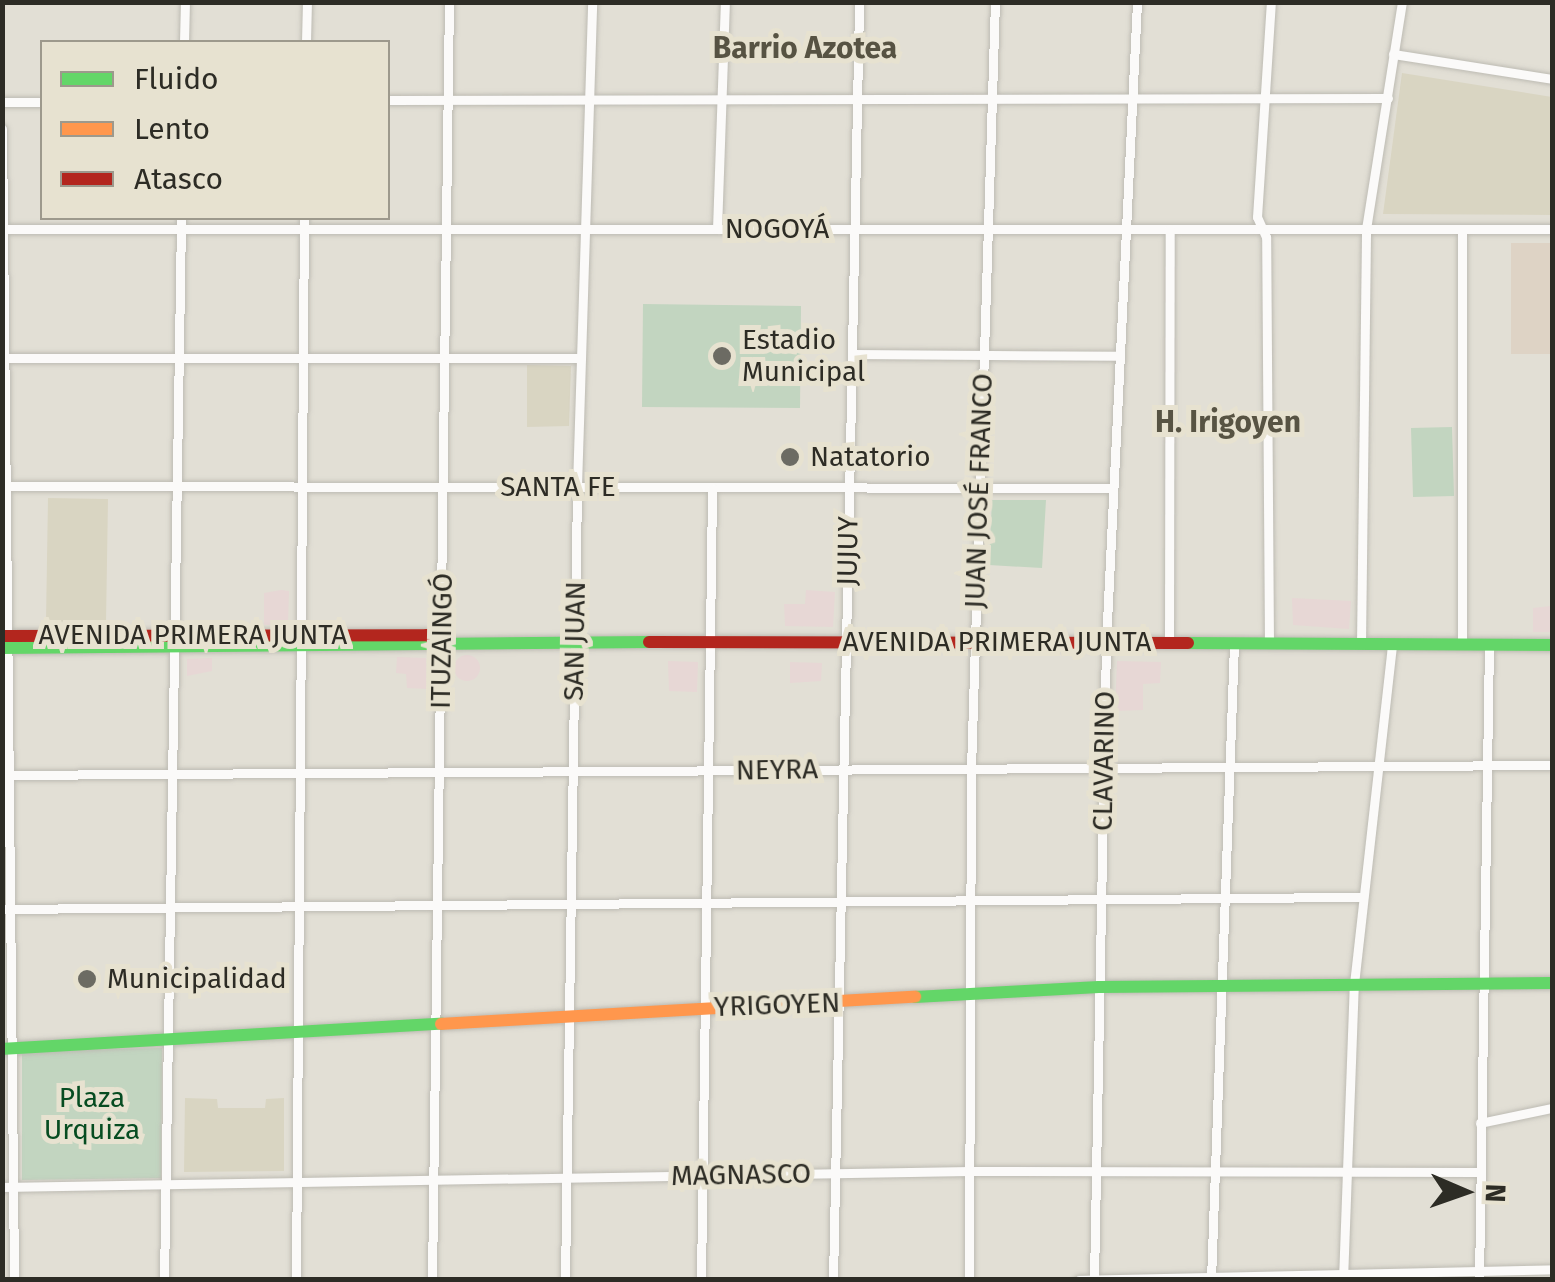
<!DOCTYPE html>
<meta charset="utf-8">
<style>
body{margin:0}
#map{position:relative;width:1555px;height:1282px;overflow:hidden;background:#e2dfd5;font-family:"Fira Sans",sans-serif}
div>[style]{position:absolute}
.commercial>*{inset:0;background:#e7d7d5}
.round{border-radius:50%}
.industrial>*{inset:0;background:#ded3c5}
.built>*{inset:0;background:#d9d5c2}
.green>*{inset:0;background:#c2d5c0}
.roads{filter:drop-shadow(0 0 2px #bdbbb3) drop-shadow(0 0 2px #bdbbb3)}
.street>*{height:9px;margin:-4.5px;padding:0 4.5px;transform-origin:4.5px;border-radius:4.5px;background:#fbfaf9}
.fast>*{height:12px;margin:-6px;padding:0 6px;transform-origin:6px;border-radius:6px;background:#63d668}
.slow>*{height:12px;margin:-6px;padding:0 6px;transform-origin:6px;border-radius:6px;background:#ff974d}
.jam>*{height:12px;margin:-6px;padding:0 6px;transform-origin:6px;border-radius:6px;background:#b3261e}
.dots>*{width:28px;height:28px;translate:-50% -50%;box-sizing:border-box;border:5px solid #e7e2d0;border-radius:50%}
span{translate:-50% -50%;white-space:nowrap;text-align:center;line-height:1.15;-webkit-text-stroke:10px #e7e2d0;paint-order:stroke}
.street-label{font-size:28px;color:#2d2c25}
.poi-label{font-size:28px;color:#2d2c25}
.left{translate:0 -50%;text-align:left}
.park-label{font-size:28px;color:#064c21}
.neighbourhood-label{font-size:30px;color:#575343;font-weight:700}
.frame{position:absolute;inset:0;border:5px solid #2d2c25;pointer-events:none}
.legend{position:absolute;left:40px;top:40px;width:350px;height:180px;box-sizing:border-box;background:#e7e2d0;border:2px solid #9d998c;margin:0;padding:12px 18px;list-style:none;font-size:30px;color:#2d2c25}
.legend li{display:flex;align-items:center;gap:20px;height:50px}
.legend b{width:50px;border:2px solid #9d998c}
.north{position:absolute;left:1415px;top:1142px;width:100px;height:100px;-webkit-text-stroke:8px #e7e2d0;paint-order:stroke;rotate:92deg;font-size:28px;font-weight:700;line-height:40px;text-align:center;color:#2d2c25}
.north::after{content:'';display:block;margin:auto;width:35px;height:45px;background:#2d2c25;clip-path:polygon(50% 0,100% 100%,50% 72%,0 100%)}
</style>
<div id="map">
<div class="commercial">
<i style="clip-path:polygon(281px 590px,289px 591px,288px 625px,264px 625px,264px 593px)"></i>
<i style="clip-path:polygon(806px 590px,835px 592px,833px 627px,785px 626px,784px 604px,805px 604px)"></i>
<i style="clip-path:polygon(1550px 597px,1552px 598px,1552px 632px,1533px 632px,1533px 608px,1551px 606px)"></i>
<i style="clip-path:polygon(1292px 598px,1351px 601px,1349px 629px,1293px 625px)"></i>
<i class="round" style="left:454px;top:655px;width:26px;height:26px"></i>
<i style="clip-path:polygon(397px 657px,426px 658px,427px 689px,407px 688px,406px 674px,396px 673px)"></i>
<i style="clip-path:polygon(212px 658px,212px 671px,187px 676px,187px 659px)"></i>
<i style="clip-path:polygon(668px 661px,698px 662px,697px 692px,669px 691px)"></i>
<i style="clip-path:polygon(1117px 661px,1161px 662px,1160px 683px,1143px 684px,1143px 710px,1115px 711px)"></i>
<i style="clip-path:polygon(790px 662px,822px 663px,821px 681px,790px 683px)"></i>
</div>
<div class="industrial">
<i style="clip-path:polygon(1511px 243px,1552px 243px,1552px 354px,1511px 354px)"></i>
</div>
<div class="built">
<i style="clip-path:polygon(1402px 73px,1552px 97px,1552px 215px,1383px 214px)"></i>
<i style="clip-path:polygon(527px 365px,571px 366px,569px 426px,527px 427px)"></i>
<i style="clip-path:polygon(48px 498px,108px 499px,106px 623px,46px 622px)"></i>
<i style="clip-path:polygon(185px 1098px,217px 1099px,218px 1108px,265px 1108px,266px 1099px,284px 1098px,284px 1171px,184px 1172px)"></i>
</div>
<div class="green">
<i style="clip-path:polygon(643px 304px,801px 306px,800px 408px,642px 407px)"></i>
<i style="clip-path:polygon(1452px 427px,1454px 496px,1413px 497px,1411px 428px)"></i>
<i style="clip-path:polygon(992px 500px,1046px 500px,1042px 568px,989px 565px)"></i>
<i style="clip-path:polygon(162px 1048px,161px 1178px,22px 1180px,22px 1051px)"></i>
</div>
<div class="roads">
<div class="street">
<i style="left:184px;top:42px;width:40px;rotate:-88.6deg"></i>
<i style="left:306px;top:42px;width:40px;rotate:-88.6deg"></i>
<i style="left:1393px;top:54px;width:161px;rotate:8.9deg"></i>
<i style="left:388px;top:100px;width:1000px;rotate:-0.11deg"></i>
<i style="left:2px;top:102px;width:40px"></i>
<i style="left:2px;top:129px;width:1151px;rotate:89.4deg"></i>
<i style="left:2px;top:229px;width:1550px"></i>
<i style="left:717px;top:229px;width:227px;rotate:-88deg"></i>
<i style="left:1462px;top:229px;width:415px;rotate:90deg"></i>
<i style="left:853px;top:354px;width:266px;rotate:0.4deg"></i>
<i style="left:5px;top:358px;width:576px"></i>
<i style="left:2px;top:486px;width:1111px;rotate:0.1deg"></i>
<i style="left:1169px;top:643px;width:414px;rotate:-89.9deg"></i>
<i style="left:1269px;top:643px;width:406px;rotate:-90.4deg"></i>
<i style="left:1266px;top:237px;width:22px;rotate:-114deg"></i>
<i style="left:1257px;top:217px;width:215px;rotate:-86.3deg"></i>
<i style="left:1361px;top:644px;width:415px;rotate:-89.3deg"></i>
<i style="left:1366px;top:229px;width:230px;rotate:-81deg"></i>
<i style="left:2px;top:775px;width:1550px;rotate:-0.37deg"></i>
<i style="left:2px;top:909px;width:1361px;rotate:-0.51deg"></i>
<i style="left:1480px;top:1123px;width:74px;rotate:-11.8deg"></i>
<i style="left:2px;top:1187px;width:968px;rotate:-0.95deg"></i>
<i style="left:970px;top:1171px;width:509px;rotate:0.11deg"></i>
<i style="left:164px;top:1280px;width:1062px;rotate:-89.08deg"></i>
<i style="left:296px;top:1280px;width:1062px;rotate:-89.57deg"></i>
<i style="left:432px;top:1280px;width:1278px;rotate:-89.24deg"></i>
<i style="left:565px;top:1280px;width:794px;rotate:-89.13deg"></i>
<i style="left:577px;top:486px;width:484px;rotate:-88.2deg"></i>
<i style="left:701px;top:1280px;width:792px;rotate:-89.2deg"></i>
<i style="left:833px;top:1280px;width:1278px;rotate:-88.83deg"></i>
<i style="left:969px;top:1280px;width:511px;rotate:-89.78deg"></i>
<i style="left:971px;top:769px;width:767px;rotate:-88.21deg"></i>
<i style="left:1079px;top:1280px;width:473px;rotate:-1.3deg"></i>
<i style="left:1094px;top:1280px;width:637px;rotate:-88.92deg"></i>
<i style="left:1106px;top:643px;width:642px;rotate:-87.23deg"></i>
<i style="left:1211px;top:1280px;width:637px;rotate:-87.93deg"></i>
<i style="left:1343px;top:1280px;width:296px;rotate:-87.9deg"></i>
<i style="left:1354px;top:984px;width:342px;rotate:-83.6deg"></i>
<i style="left:1479px;top:1280px;width:636px;rotate:-89.1deg"></i>
</div>
<div class="fast">
<i style="left:1188px;top:643px;width:364px;rotate:0.3deg"></i>
<i style="left:2px;top:648px;width:647px;rotate:-0.53deg"></i>
<i style="left:915px;top:997px;width:184px;rotate:-3.1deg"></i>
<i style="left:1099px;top:987px;width:453px;rotate:-0.5deg"></i>
<i style="left:2px;top:1049px;width:440px;rotate:-3.3deg"></i>
</div>
<div class="slow">
<i style="left:441px;top:1024px;width:475px;rotate:-3.3deg"></i>
</div>
<div class="jam">
<i style="left:2px;top:636px;width:425px;rotate:-0.1deg"></i>
<i style="left:427px;top:635px;width:17px;rotate:28deg"></i>
<i style="left:649px;top:642px;width:539px;rotate:0.11deg"></i>
</div>
</div>
<div class="dots">
<i style="left:722px;top:356px;background:#6c6b63"></i>
<i style="left:790px;top:457px;background:#6c6b63"></i>
<i style="left:87px;top:979px;background:#6c6b63"></i>
</div>
<div class="street-label">
<span style="left:777px;top:229px">NOGOYÁ</span>
<span style="left:558px;top:487px">SANTA FE</span>
<span style="left:979px;top:491px;rotate:-88deg">JUAN JOSÉ FRANCO</span>
<span style="left:848px;top:551px;rotate:-89deg">JUJUY</span>
<span style="left:193px;top:635px">AVENIDA PRIMERA JUNTA</span>
<span style="left:442px;top:641px;rotate:-89deg">ITUZAINGÓ</span>
<span style="left:575px;top:641px;rotate:-89deg">SAN JUAN</span>
<span style="left:997px;top:642px">AVENIDA PRIMERA JUNTA</span>
<span style="left:1104px;top:761px;rotate:-89deg">CLAVARINO</span>
<span style="left:777px;top:770px;rotate:-1deg">NEYRA</span>
<span style="left:777px;top:1005px;rotate:-2deg">YRIGOYEN</span>
<span style="left:741px;top:1175px;rotate:-1deg">MAGNASCO</span>
</div>
<div class="poi-label">
<span class="left" style="left:742px;top:356px">Estadio<br>Municipal</span>
<span class="left" style="left:810px;top:457px">Natatorio</span>
<span class="left" style="left:107px;top:979px">Municipalidad</span>
</div>
<div class="park-label">
<span style="left:92px;top:1114px">Plaza<br>Urquiza</span>
</div>
<div class="neighbourhood-label">
<span style="left:805px;top:48px">Barrio Azotea</span>
<span style="left:1228px;top:422px">H. Irigoyen</span>
</div>
<div class="frame"></div>
<ul class="legend">
<li><b style="height:12px;background:#63d668"></b>Fluido</li>
<li><b style="height:12px;background:#ff974d"></b>Lento</li>
<li><b style="height:12px;background:#b3261e"></b>Atasco</li>
</ul>
<div class="north">N</div>
</div>
